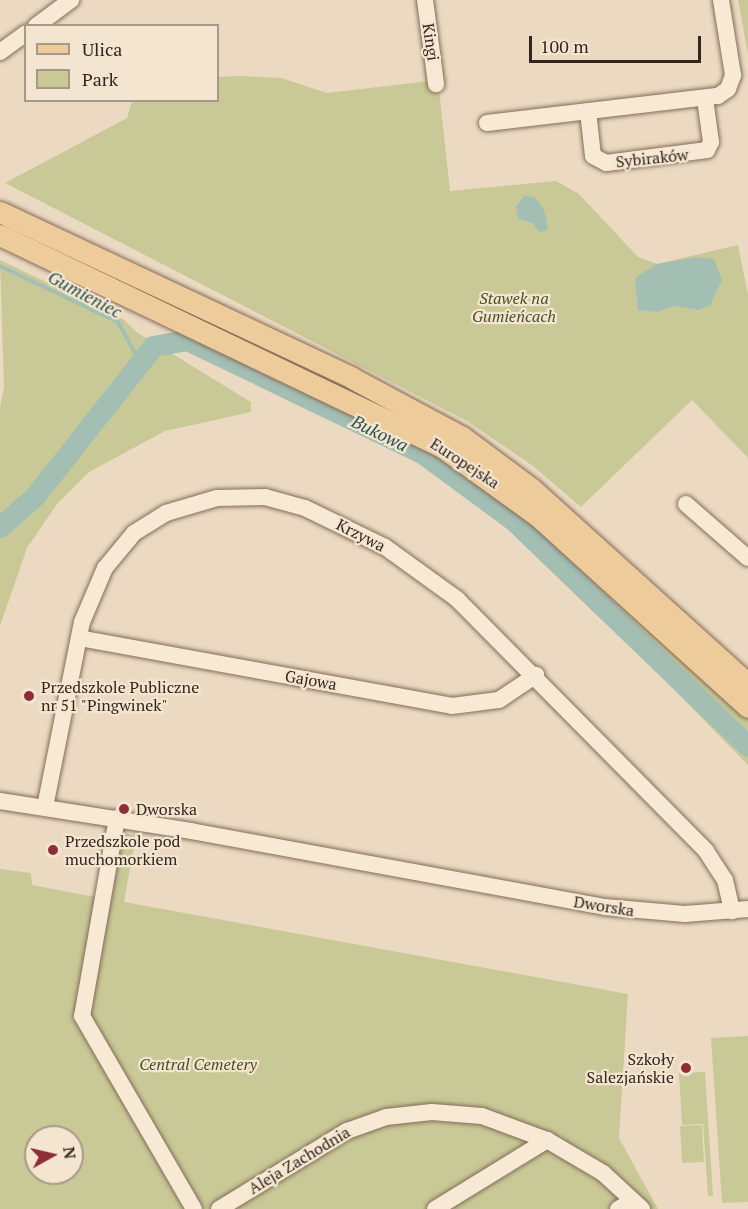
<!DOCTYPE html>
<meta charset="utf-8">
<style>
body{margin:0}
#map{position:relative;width:748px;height:1209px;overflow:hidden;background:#ebdac1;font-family:"PT Serif",serif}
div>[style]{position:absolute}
.green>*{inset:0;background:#c8c996}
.water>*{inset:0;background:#a3beb3}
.stream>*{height:4px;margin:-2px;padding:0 2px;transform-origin:2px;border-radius:2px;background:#a3beb3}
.river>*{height:21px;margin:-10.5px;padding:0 10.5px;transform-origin:10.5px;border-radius:10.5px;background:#a3beb3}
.roads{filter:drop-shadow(0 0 2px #846c5a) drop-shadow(0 0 2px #846c5a)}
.minor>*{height:16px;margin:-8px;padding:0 8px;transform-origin:8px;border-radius:8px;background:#f7e9d4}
.major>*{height:21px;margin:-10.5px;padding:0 10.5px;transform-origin:10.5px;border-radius:10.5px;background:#eecb9a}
.dots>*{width:16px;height:16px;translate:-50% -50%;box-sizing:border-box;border:3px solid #f3e5d0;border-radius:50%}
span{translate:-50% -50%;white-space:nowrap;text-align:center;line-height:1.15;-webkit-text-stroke:4.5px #f3e5d0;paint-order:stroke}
.street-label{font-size:16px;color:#34261d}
.park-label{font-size:16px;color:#4a5025;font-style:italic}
.poi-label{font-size:16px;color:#34261d}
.left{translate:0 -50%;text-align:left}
.right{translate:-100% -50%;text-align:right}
.water-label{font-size:18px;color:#2d534d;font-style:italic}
.legend{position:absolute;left:24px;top:24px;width:195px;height:78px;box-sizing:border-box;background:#f3e5d0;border:2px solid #a79988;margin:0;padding:8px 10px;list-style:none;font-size:18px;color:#34261d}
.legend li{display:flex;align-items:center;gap:12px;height:30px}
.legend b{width:30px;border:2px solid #a79988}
.north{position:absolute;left:24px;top:1125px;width:60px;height:60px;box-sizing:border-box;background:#f3e5d0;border:2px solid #a79988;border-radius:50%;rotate:82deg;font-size:16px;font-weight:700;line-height:24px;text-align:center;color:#34261d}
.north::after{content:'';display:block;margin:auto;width:21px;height:27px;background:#902c38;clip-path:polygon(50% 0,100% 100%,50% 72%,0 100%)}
.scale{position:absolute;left:529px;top:36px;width:172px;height:27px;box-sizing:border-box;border:3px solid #34261d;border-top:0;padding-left:8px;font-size:18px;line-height:21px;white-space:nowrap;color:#34261d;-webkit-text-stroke:4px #f3e5d0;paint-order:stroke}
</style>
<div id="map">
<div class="green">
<i style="clip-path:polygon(738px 0,748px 0,748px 54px)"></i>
<i style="clip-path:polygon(239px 76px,281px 78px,327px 93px,438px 80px,450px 191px,556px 181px,579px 194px,638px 257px,657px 264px,738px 245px,748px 295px,748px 458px,692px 400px,581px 507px,533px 466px,467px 421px,5px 183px,127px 118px,132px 101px,218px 100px,218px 77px)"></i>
<i style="clip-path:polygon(0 260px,123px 319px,138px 333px,251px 402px,251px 412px,165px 431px,89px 472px,57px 504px,27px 548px,0 626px,0 408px,4px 387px)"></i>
<i style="clip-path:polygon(408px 437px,529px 517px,748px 716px,748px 765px,581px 595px,479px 500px,453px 481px,402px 455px)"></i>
<i style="clip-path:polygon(evenodd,110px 831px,136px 835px,124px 902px,628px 994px,619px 1138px,658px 1209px,0 1209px,0 869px,31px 873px,32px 885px,95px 897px,110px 831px,36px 1137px,72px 1137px,72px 1173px,36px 1173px,36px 1137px)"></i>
<i style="clip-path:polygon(748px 1036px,748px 1202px,722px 1203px,711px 1038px)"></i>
<i style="clip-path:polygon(705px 1072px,713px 1196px,708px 1196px,703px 1124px,682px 1125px,679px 1073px)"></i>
<i style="clip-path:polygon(702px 1125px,704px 1162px,682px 1163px,680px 1126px)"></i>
</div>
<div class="water">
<i style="clip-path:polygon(524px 196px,534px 197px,544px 210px,548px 228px,545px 231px,539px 232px,533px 223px,518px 219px,516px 207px)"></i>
<i style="clip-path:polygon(697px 257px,714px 259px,722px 280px,710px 305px,699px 310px,675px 306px,657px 312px,638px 310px,635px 278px,657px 264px)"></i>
</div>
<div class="stream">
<i style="left:0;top:266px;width:131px;rotate:25.4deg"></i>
<i style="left:118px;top:322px;width:46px;rotate:61.2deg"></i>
</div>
<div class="river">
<i style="left:0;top:527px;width:47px;rotate:-41.5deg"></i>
<i style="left:35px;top:496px;width:191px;rotate:-51.8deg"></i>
<i style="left:153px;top:346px;width:35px;rotate:-10deg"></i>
<i style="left:187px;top:340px;width:261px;rotate:25.7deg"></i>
<i style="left:422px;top:453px;width:113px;rotate:36.4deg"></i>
<i style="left:513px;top:520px;width:326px;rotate:43.9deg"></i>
</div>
<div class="roads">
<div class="minor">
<i style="left:425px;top:0;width:85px;rotate:82.5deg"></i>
<i style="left:36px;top:26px;width:44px;rotate:-36.6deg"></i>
<i style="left:0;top:52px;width:32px;rotate:-36deg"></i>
<i style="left:588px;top:111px;width:45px;rotate:83.7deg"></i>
<i style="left:593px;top:156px;width:15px;rotate:28deg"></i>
<i style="left:606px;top:163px;width:102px;rotate:-7.3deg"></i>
<i style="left:707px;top:150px;width:9px;rotate:-63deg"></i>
<i style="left:711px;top:142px;width:43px;rotate:-97.9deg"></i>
<i style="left:487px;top:123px;width:233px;rotate:-6.7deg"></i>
<i style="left:718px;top:96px;width:12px;rotate:-35deg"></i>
<i style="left:728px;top:89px;width:15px;rotate:-70deg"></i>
<i style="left:733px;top:75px;width:76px;rotate:-99.1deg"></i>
<i style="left:686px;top:504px;width:82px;rotate:41.1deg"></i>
<i style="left:79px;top:638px;width:379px;rotate:10.3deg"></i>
<i style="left:452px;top:706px;width:47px;rotate:-7.3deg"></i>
<i style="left:499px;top:700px;width:45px;rotate:-34deg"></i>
<i style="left:0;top:801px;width:193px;rotate:8.9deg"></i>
<i style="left:191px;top:831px;width:421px;rotate:10.4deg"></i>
<i style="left:605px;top:907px;width:80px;rotate:5deg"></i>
<i style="left:685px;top:914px;width:63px;rotate:-4.5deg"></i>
<i style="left:45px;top:807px;width:189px;rotate:-78.7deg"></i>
<i style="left:82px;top:622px;width:59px;rotate:-66.9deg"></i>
<i style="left:105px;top:568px;width:45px;rotate:-50.4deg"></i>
<i style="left:134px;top:533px;width:38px;rotate:-32deg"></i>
<i style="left:166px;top:513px;width:53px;rotate:-16.4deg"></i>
<i style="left:217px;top:498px;width:48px;rotate:-1.2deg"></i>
<i style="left:265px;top:497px;width:41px;rotate:15.4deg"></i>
<i style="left:305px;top:508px;width:89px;rotate:26deg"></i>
<i style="left:385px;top:547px;width:89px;rotate:35.8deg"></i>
<i style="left:457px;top:599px;width:354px;rotate:45.3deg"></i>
<i style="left:706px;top:851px;width:35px;rotate:57deg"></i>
<i style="left:725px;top:880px;width:32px;rotate:77deg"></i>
<i style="left:117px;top:818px;width:201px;rotate:100deg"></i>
<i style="left:82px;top:1016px;width:223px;rotate:59.9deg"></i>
<i style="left:219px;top:1209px;width:150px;rotate:-31.4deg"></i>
<i style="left:347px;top:1131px;width:41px;rotate:-19.7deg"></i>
<i style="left:386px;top:1117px;width:46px;rotate:-6.2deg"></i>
<i style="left:432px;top:1112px;width:50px;rotate:4.6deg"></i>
<i style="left:482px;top:1116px;width:69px;rotate:20.3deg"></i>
<i style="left:547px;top:1140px;width:65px;rotate:30.5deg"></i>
<i style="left:603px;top:1173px;width:53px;rotate:42.7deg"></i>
<i style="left:435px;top:1209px;width:132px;rotate:-31.6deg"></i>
<i style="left:618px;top:1209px;width:17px;rotate:-31deg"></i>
</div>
<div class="major">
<i style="left:0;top:212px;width:389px;rotate:25.2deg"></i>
<i style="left:352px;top:378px;width:125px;rotate:28.2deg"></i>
<i style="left:462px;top:437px;width:87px;rotate:36.6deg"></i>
<i style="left:532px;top:489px;width:291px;rotate:42.1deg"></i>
<i style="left:0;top:235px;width:490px;rotate:25.6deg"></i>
<i style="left:442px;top:447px;width:120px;rotate:35.8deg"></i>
<i style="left:539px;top:517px;width:282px;rotate:42.3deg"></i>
</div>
</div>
<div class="dots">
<i style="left:29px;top:696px;background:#902c38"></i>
<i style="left:124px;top:809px;background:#902c38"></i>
<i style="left:53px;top:850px;background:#902c38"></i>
<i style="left:686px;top:1068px;background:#902c38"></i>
</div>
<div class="street-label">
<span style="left:431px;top:42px;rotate:82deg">Kingi</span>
<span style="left:652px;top:158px;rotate:-6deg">Sybiraków</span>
<span style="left:465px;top:463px;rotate:33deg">Europejska</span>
<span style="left:361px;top:535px;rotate:27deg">Krzywa</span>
<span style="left:311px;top:680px;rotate:10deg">Gajowa</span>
<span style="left:604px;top:906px;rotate:9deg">Dworska</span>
<span style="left:299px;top:1160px;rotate:-31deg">Aleja Zachodnia</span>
</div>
<div class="park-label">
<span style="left:514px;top:307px">Stawek na<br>Gumieńcach</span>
<span style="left:198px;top:1064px">Central Cemetery</span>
</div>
<div class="poi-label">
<span class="left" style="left:41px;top:696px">Przedszkole Publiczne<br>nr 51 "Pingwinek"</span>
<span class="left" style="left:136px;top:809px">Dworska</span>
<span class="left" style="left:65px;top:850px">Przedszkole pod<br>muchomorkiem</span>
<span class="right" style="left:674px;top:1068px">Szkoły<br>Salezjańskie</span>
</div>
<div class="water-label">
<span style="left:85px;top:294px;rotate:28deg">Gumieniec</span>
<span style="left:380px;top:433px;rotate:26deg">Bukowa</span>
</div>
<ul class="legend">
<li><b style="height:8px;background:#eecb9a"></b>Ulica</li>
<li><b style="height:16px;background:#c8c996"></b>Park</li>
</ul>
<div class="north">N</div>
<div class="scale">100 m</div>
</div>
